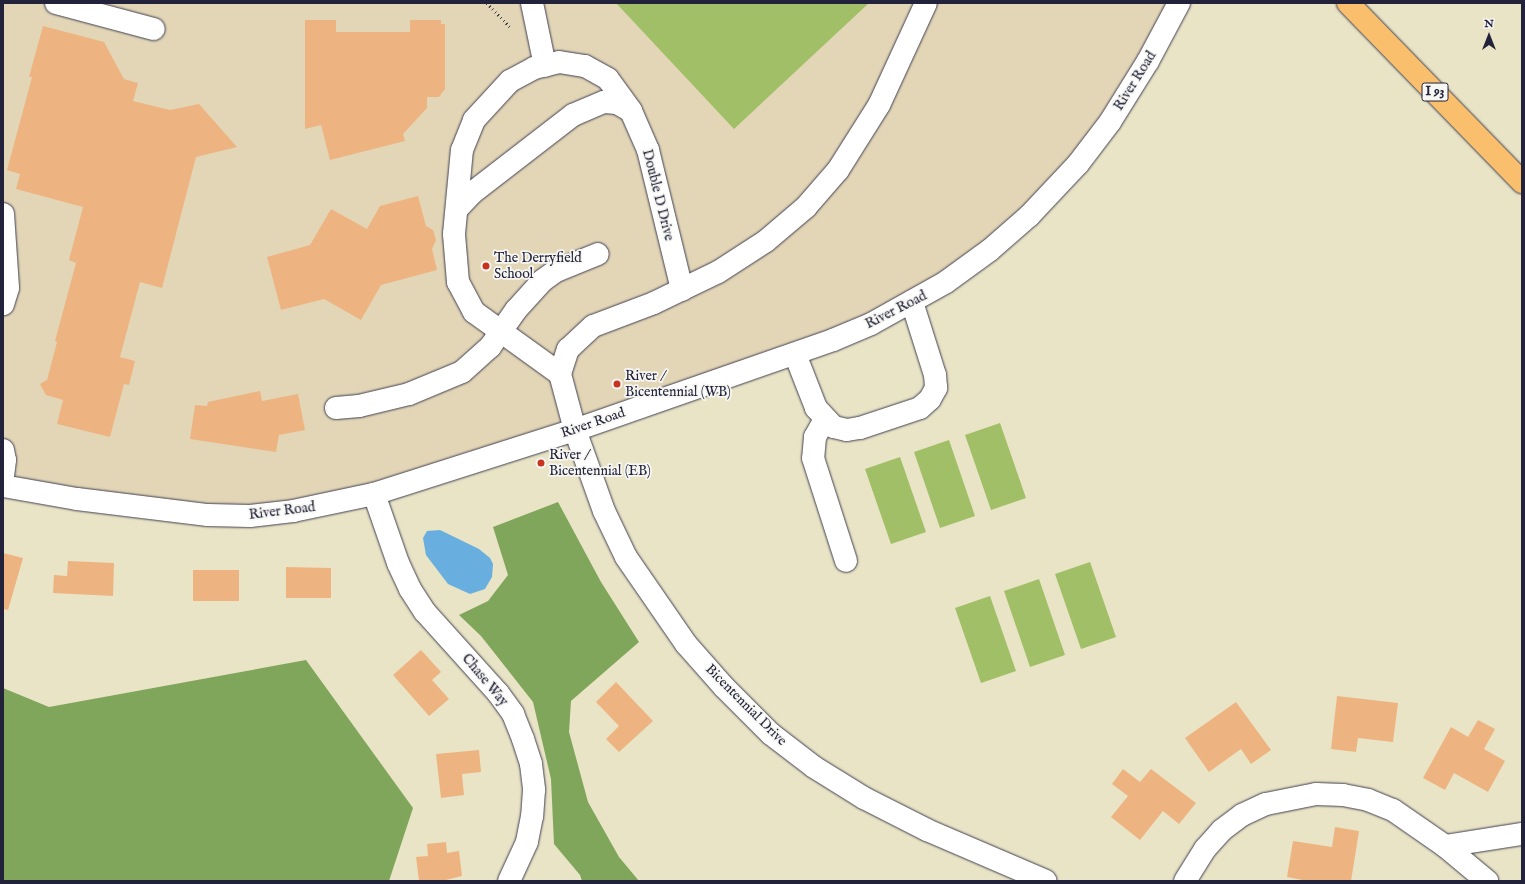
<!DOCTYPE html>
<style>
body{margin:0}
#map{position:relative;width:1525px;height:884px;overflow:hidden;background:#e9e4c6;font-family:"IM FELL English",serif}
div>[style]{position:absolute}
.built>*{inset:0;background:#e3d6b7}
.green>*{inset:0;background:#a1bf67}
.forest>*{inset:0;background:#80a65c}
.water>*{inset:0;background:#68aede}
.building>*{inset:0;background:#edb481}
.path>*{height:2.5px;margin-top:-1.25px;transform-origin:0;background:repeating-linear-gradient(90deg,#403f50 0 1px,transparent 0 4px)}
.roads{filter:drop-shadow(0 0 1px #403f50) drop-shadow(0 0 1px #403f50)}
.minor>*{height:22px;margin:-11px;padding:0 11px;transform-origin:11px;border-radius:11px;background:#fff}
.highway>*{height:22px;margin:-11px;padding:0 11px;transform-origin:11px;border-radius:11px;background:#f9bf6d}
.dots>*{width:11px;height:11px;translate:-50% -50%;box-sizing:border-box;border:2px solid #f6f6f2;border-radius:50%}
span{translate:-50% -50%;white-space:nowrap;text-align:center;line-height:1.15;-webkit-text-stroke:3.5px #f6f6f2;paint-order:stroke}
.shield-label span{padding:1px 3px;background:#f6f6f2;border:1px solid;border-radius:3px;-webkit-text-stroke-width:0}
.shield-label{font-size:13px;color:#22223b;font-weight:700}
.street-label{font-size:14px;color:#22223b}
.poi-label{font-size:14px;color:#22223b}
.left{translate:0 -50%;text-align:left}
.frame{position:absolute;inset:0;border:4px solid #22223b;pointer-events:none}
.north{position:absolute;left:1469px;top:16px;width:40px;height:40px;-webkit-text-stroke:3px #f6f6f2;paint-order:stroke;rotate:0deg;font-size:11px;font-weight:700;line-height:16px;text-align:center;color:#22223b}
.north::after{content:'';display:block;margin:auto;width:14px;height:18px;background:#22223b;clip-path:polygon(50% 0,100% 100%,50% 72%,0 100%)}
</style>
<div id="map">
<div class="built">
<i style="clip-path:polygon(3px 3px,1179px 3px,1078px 164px,912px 302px,575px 430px,250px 516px,3px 486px)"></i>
</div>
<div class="green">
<i style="clip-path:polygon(616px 3px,869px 3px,734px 129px)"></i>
<i style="clip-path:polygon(1000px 423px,1026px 498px,991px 510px,965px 435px)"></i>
<i style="clip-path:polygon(949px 440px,975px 516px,940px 528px,914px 452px)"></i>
<i style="clip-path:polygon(900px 457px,926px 532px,891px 544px,865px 469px)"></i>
<i style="clip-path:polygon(1090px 562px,1116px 637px,1081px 649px,1055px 574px)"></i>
<i style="clip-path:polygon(1039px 579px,1065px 655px,1030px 667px,1004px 591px)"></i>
<i style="clip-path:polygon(990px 596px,1016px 671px,981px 683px,955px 608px)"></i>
</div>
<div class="forest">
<i style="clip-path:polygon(558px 502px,601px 582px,639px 642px,571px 701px,569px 732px,588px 802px,619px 857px,639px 881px,582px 881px,580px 875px,554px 844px,551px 779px,533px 702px,481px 636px,459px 615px,488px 601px,508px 575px,493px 527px)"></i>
<i style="clip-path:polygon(306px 660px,413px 808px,389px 881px,3px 881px,3px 688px,49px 707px)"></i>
</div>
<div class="water">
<i style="clip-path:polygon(440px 530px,479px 549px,490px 558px,493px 564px,492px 577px,485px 589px,470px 594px,448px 584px,426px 555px,423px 538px,427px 531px)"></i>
</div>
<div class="building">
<i style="clip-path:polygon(305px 20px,336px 20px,336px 32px,410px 32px,410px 20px,441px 20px,441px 24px,445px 24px,445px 89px,439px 97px,427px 97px,427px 108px,403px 134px,405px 141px,330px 160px,321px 125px,305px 129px)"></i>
<i style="clip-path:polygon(43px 26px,104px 42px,124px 79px,138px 83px,133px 101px,170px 110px,199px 104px,237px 147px,196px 157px,162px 288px,140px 282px,120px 357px,135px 361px,129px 385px,124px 384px,110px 437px,57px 424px,63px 400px,46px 395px,40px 384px,47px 380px,57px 342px,55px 341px,76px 263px,69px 260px,83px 207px,16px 189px,20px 174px,7px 170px,32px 77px,29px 77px)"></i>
<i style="clip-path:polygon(418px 196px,426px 226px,433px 230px,436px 240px,432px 249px,437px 270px,381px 285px,361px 320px,324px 299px,281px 310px,267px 257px,310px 245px,331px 209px,367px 229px,380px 206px)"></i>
<i style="clip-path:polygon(260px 391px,262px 401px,298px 394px,305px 430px,279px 435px,276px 452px,190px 439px,195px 405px,207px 406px,208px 402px)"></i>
<i style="clip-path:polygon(3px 553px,23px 558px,8px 610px,3px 609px)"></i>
<i style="clip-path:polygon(68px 561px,114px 563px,113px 596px,53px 593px,54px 575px,67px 576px)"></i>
<i style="clip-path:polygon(286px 567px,331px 568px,331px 598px,286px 598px)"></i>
<i style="clip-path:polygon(193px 570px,239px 570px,239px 601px,193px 601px)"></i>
<i style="clip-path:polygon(421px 650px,441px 672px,432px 680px,449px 699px,429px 716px,393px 675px)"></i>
<i style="clip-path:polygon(616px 682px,653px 721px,619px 752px,606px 739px,619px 726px,596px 702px)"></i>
<i style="clip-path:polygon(1337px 696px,1398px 703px,1393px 742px,1358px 738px,1356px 752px,1331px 749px)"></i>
<i style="clip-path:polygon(1236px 702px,1271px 750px,1251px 764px,1241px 749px,1209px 772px,1185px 738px)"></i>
<i style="clip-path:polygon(1478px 720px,1495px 729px,1484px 749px,1505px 761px,1488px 792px,1454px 773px,1445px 790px,1423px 778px,1451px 727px,1468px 737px)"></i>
<i style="clip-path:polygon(479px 750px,481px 772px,462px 774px,464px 795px,441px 798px,436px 754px)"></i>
<i style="clip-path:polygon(1123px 769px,1140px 782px,1151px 769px,1196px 803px,1179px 824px,1163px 811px,1140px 840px,1111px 817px,1128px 796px,1112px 784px)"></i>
<i style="clip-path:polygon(1335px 827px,1359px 831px,1351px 881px,1308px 881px,1287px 877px,1293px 841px,1332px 847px)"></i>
<i style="clip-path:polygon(446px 842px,447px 853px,459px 851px,462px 876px,442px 881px,419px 881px,416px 857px,428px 856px,427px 844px)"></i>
</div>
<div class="path">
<i style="left:487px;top:3px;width:36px;rotate:46deg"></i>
</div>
<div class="roads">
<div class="minor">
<i style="left:56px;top:3px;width:101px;rotate:14.9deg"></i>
<i style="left:532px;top:3px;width:64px;rotate:78.3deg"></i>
<i style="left:926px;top:3px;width:112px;rotate:114.7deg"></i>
<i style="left:879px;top:105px;width:77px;rotate:122.2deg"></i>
<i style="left:838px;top:170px;width:49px;rotate:130.9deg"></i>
<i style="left:806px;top:207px;width:52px;rotate:139.6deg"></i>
<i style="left:766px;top:241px;width:57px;rotate:147.1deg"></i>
<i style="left:718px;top:272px;width:71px;rotate:154.2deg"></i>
<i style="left:654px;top:303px;width:65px;rotate:159.3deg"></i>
<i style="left:593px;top:326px;width:34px;rotate:137deg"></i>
<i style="left:568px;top:349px;width:26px;rotate:108deg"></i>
<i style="left:560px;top:374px;width:58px;rotate:75deg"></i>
<i style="left:575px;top:430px;width:86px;rotate:70.3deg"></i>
<i style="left:604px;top:511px;width:51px;rotate:64.4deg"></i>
<i style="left:626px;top:557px;width:106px;rotate:55.4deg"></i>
<i style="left:686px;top:644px;width:57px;rotate:48.5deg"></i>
<i style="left:724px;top:687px;width:66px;rotate:45deg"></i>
<i style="left:771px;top:734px;width:54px;rotate:37.5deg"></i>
<i style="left:814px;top:767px;width:59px;rotate:31.8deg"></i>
<i style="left:864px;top:798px;width:71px;rotate:26.9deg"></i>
<i style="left:927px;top:830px;width:129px;rotate:23.2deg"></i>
<i style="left:458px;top:208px;width:21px;rotate:-47deg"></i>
<i style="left:472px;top:193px;width:128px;rotate:-37.7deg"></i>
<i style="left:573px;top:115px;width:34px;rotate:-23deg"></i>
<i style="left:604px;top:102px;width:13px;rotate:4deg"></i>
<i style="left:617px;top:103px;width:16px;rotate:30deg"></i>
<i style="left:3px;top:214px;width:74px;rotate:86.1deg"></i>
<i style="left:8px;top:288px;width:17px;rotate:107deg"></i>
<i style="left:795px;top:354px;width:58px;rotate:68.7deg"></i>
<i style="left:816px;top:408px;width:26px;rotate:47deg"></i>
<i style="left:834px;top:427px;width:13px;rotate:13deg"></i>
<i style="left:847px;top:430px;width:13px;rotate:-9deg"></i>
<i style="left:860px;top:428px;width:63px;rotate:-18.4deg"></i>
<i style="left:920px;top:408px;width:13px;rotate:-42deg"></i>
<i style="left:930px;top:399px;width:13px;rotate:-61deg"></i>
<i style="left:936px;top:388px;width:13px;rotate:-94deg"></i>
<i style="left:935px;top:375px;width:77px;rotate:-107.5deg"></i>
<i style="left:560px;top:374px;width:106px;rotate:-144.2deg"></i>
<i style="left:474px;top:312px;width:34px;rotate:-118deg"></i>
<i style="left:458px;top:282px;width:48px;rotate:-94.8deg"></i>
<i style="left:454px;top:234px;width:84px;rotate:-84.6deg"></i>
<i style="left:462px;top:150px;width:32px;rotate:-68deg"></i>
<i style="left:474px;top:120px;width:53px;rotate:-47.3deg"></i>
<i style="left:510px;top:81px;width:27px;rotate:-28deg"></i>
<i style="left:534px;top:68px;width:26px;rotate:-13deg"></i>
<i style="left:559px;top:62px;width:26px;rotate:9deg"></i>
<i style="left:585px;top:66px;width:26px;rotate:29deg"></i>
<i style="left:608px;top:79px;width:39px;rotate:54deg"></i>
<i style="left:631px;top:111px;width:43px;rotate:66.4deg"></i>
<i style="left:648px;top:150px;width:144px;rotate:76.3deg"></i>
<i style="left:336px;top:408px;width:23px;rotate:-5deg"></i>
<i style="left:359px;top:406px;width:51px;rotate:-13.5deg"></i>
<i style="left:409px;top:394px;width:57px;rotate:-22.5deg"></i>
<i style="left:462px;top:372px;width:38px;rotate:-42deg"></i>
<i style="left:490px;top:347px;width:45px;rotate:-54.9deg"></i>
<i style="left:516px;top:310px;width:39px;rotate:-48deg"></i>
<i style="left:542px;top:281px;width:17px;rotate:-36deg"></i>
<i style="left:556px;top:271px;width:45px;rotate:-22deg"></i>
<i style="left:825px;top:419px;width:21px;rotate:119deg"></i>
<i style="left:815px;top:437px;width:21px;rotate:95deg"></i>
<i style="left:813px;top:458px;width:108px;rotate:72.2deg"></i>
<i style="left:3px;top:450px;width:10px;rotate:79deg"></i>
<i style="left:5px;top:460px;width:16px;rotate:97deg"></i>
<i style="left:3px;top:486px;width:75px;rotate:10deg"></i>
<i style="left:77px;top:499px;width:132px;rotate:7deg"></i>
<i style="left:208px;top:515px;width:42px;rotate:1.4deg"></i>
<i style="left:250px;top:516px;width:43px;rotate:-6.6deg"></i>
<i style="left:293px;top:511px;width:83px;rotate:-11.9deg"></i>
<i style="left:374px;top:494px;width:211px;rotate:-17.7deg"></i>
<i style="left:575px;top:430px;width:273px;rotate:-19.2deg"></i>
<i style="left:833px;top:340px;width:41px;rotate:-22.8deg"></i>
<i style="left:871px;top:324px;width:86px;rotate:-29.2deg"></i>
<i style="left:946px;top:282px;width:54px;rotate:-36deg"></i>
<i style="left:990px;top:250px;width:52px;rotate:-41.1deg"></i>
<i style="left:1029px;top:216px;width:71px;rotate:-46.7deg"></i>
<i style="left:1078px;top:164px;width:53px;rotate:-52.7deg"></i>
<i style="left:1110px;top:122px;width:72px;rotate:-58.1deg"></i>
<i style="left:1148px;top:61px;width:66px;rotate:-61.9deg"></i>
<i style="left:374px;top:494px;width:73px;rotate:70.8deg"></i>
<i style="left:398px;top:563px;width:29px;rotate:65deg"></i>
<i style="left:410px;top:589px;width:27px;rotate:57deg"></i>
<i style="left:425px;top:612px;width:109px;rotate:48deg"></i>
<i style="left:498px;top:693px;width:26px;rotate:54deg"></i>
<i style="left:513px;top:714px;width:27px;rotate:68deg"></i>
<i style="left:523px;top:739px;width:26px;rotate:72deg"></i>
<i style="left:531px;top:764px;width:26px;rotate:83deg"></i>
<i style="left:534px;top:790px;width:26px;rotate:94deg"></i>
<i style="left:532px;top:816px;width:26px;rotate:101deg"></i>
<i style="left:527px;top:842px;width:43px;rotate:114.8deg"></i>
<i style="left:1445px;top:846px;width:78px;rotate:-8.9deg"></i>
<i style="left:1185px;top:881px;width:38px;rotate:-58deg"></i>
<i style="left:1205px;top:849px;width:25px;rotate:-48deg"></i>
<i style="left:1222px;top:830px;width:25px;rotate:-37deg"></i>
<i style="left:1242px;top:815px;width:26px;rotate:-25deg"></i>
<i style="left:1266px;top:804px;width:51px;rotate:-11.3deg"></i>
<i style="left:1316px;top:794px;width:27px;rotate:2deg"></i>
<i style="left:1343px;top:795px;width:25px;rotate:11deg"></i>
<i style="left:1368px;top:800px;width:27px;rotate:22deg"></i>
<i style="left:1393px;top:810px;width:63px;rotate:34.7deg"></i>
<i style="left:1445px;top:846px;width:55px;rotate:39.8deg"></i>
</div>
<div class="highway">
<i style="left:1348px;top:3px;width:250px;rotate:45.8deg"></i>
</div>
</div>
<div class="dots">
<i style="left:486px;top:266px;background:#c8321e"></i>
<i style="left:617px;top:384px;background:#c8321e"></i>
<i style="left:541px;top:463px;background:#c8321e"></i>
</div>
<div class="shield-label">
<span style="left:1435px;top:92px">I 93</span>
</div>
<div class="street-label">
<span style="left:1135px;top:81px;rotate:-58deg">River Road</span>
<span style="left:658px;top:195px;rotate:76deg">Double D Drive</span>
<span style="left:896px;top:310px;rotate:-27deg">River Road</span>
<span style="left:593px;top:423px;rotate:-19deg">River Road</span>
<span style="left:282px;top:511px;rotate:-7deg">River Road</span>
<span style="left:485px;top:680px;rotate:50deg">Chase Way</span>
<span style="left:746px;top:705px;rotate:45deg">Bicentennial Drive</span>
</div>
<div class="poi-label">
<span class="left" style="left:494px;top:266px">The Derryfield<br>School</span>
<span class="left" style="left:625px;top:384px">River /<br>Bicentennial (WB)</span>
<span class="left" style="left:549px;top:463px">River /<br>Bicentennial (EB)</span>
</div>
<div class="frame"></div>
<div class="north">N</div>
</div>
